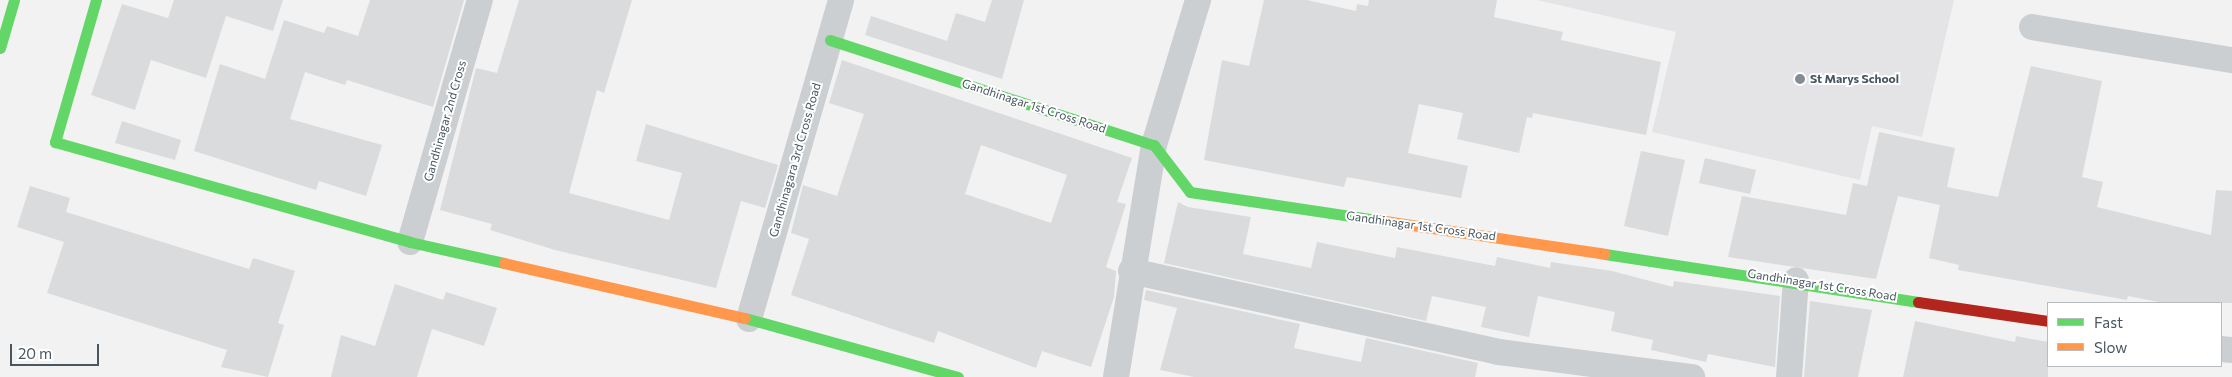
<!DOCTYPE html>
<style>
body{margin:0}
#map{position:relative;width:2232px;height:377px;overflow:hidden;background:#f3f2f2;font-family:Commissioner,sans-serif}
div>[style]{position:absolute}
.education>*{inset:0;background:#e4e3e5}
.building>*{inset:0;background:#dadbdc}
.street>*{height:26px;margin:-13px;padding:0 13px;transform-origin:13px;border-radius:13px;background:#cbcfd2}
.fast>*{height:11px;margin:-5.5px;padding:0 5.5px;transform-origin:5.5px;border-radius:5.5px;background:#63d668}
.slow>*{height:11px;margin:-5.5px;padding:0 5.5px;transform-origin:5.5px;border-radius:5.5px;background:#ff974d}
.jam>*{height:11px;margin:-5.5px;padding:0 5.5px;transform-origin:5.5px;border-radius:5.5px;background:#b3261e}
.dots>*{width:14px;height:14px;translate:-50% -50%;box-sizing:border-box;border:2px solid #fff;border-radius:50%}
span{translate:-50% -50%;white-space:nowrap;text-align:center;line-height:1.15;-webkit-text-stroke:4px #fff;paint-order:stroke}
.poi-label{font-size:12px;color:#485761;font-weight:700}
.left{translate:0 -50%;text-align:left}
.street-label{font-size:12px;color:#485761}
.legend{position:absolute;left:2047px;top:302px;width:175px;height:65px;box-sizing:border-box;background:#fff;border:1px solid #b6bcc0;margin:0;padding:6px 9px;list-style:none;font-size:15px;color:#485761}
.legend li{display:flex;align-items:center;gap:10px;height:25px}
.legend b{width:25px;border:1px solid #b6bcc0}
.scale{position:absolute;left:10px;top:344px;width:89px;height:22px;box-sizing:border-box;border:2px solid #485761;border-top:0;padding-left:6px;font-size:15px;line-height:18px;white-space:nowrap;color:#485761;-webkit-text-stroke:4px #fff;paint-order:stroke}
</style>
<div id="map">
<div class="education">
<i style="clip-path:polygon(1537px 0,1954px 0,1922px 137px,1872px 126px,1860px 180px,1652px 132px,1676px 32px)"></i>
</div>
<div class="building">
<i style="clip-path:polygon(174px 0,283px 0,273px 31px,226px 16px,206px 78px,151px 60px,135px 110px,91px 95px,122px 4px,168px 18px)"></i>
<i style="clip-path:polygon(370px 0,464px 0,433px 107px,347px 80px,345px 85px,305px 72px,290px 119px,382px 145px,366px 196px,319px 181px,316px 190px,194px 151px,220px 64px,265px 79px,284px 20px,324px 33px,327px 26px,358px 36px)"></i>
<i style="clip-path:polygon(519px 0,632px 0,604px 93px,597px 90px,569px 193px,669px 220px,682px 173px,636px 161px,646px 124px,778px 165px,765px 208px,741px 201px,716px 288px,555px 250px,490px 230px,492px 224px,440px 210px,476px 68px,497px 73px)"></i>
<i style="clip-path:polygon(992px 0,1024px 0,1002px 79px,865px 35px,871px 16px,947px 41px,956px 13px,985px 22px)"></i>
<i style="clip-path:polygon(1264px 0,1307px 0,1356px 11px,1357px 4px,1368px 6px,1369px 0,1497px 0,1494px 17px,1563px 32px,1561px 40px,1661px 62px,1646px 135px,1533px 113px,1532px 118px,1527px 117px,1519px 153px,1457px 139px,1463px 113px,1419px 104px,1408px 153px,1468px 166px,1461px 198px,1347px 177px,1344px 187px,1204px 160px,1222px 60px,1249px 66px)"></i>
<i style="clip-path:polygon(evenodd,842px 60px,1132px 158px,1117px 202px,1126px 204px,1106px 267px,1116px 271px,1114px 297px,1091px 367px,1042px 351px,1036px 368px,938px 331px,934px 343px,791px 295px,809px 239px,791px 233px,803px 185px,837px 196px,864px 114px,829px 103px,842px 60px,981px 145px,1067px 175px,1051px 223px,965px 194px,981px 145px)"></i>
<i style="clip-path:polygon(2031px 66px,2102px 81px,2082px 177px,2103px 182px,2097px 207px,2211px 235px,2216px 190px,2232px 191px,2232px 303px,2164px 303px,2128px 296px,2127px 300px,1958px 270px,1959px 265px,1929px 258px,1940px 205px,1898px 196px,1876px 279px,1728px 257px,1742px 196px,1846px 215px,1853px 183px,1867px 186px,1879px 132px,1955px 148px,1947px 187px,1998px 197px)"></i>
<i style="clip-path:polygon(122px 121px,181px 140px,175px 160px,115px 143px)"></i>
<i style="clip-path:polygon(1641px 151px,1685px 160px,1668px 236px,1624px 226px)"></i>
<i style="clip-path:polygon(1705px 158px,1756px 170px,1750px 194px,1699px 183px)"></i>
<i style="clip-path:polygon(30px 186px,70px 198px,66px 212px,249px 269px,253px 258px,295px 271px,278px 323px,284px 325px,268px 377px,221px 367px,227px 350px,47px 293px,64px 242px,17px 227px)"></i>
<i style="clip-path:polygon(1178px 202px,1188px 207px,1251px 217px,1243px 254px,1311px 268px,1317px 242px,1395px 258px,1397px 247px,1495px 266px,1497px 257px,1550px 268px,1551px 262px,1612px 271px,1673px 287px,1674px 281px,1780px 296px,1775px 367px,1708px 354px,1706px 362px,1651px 350px,1653px 340px,1611px 331px,1615px 312px,1538px 296px,1529px 337px,1481px 327px,1486px 307px,1432px 296px,1426px 321px,1164px 263px)"></i>
<i style="clip-path:polygon(395px 284px,443px 300px,446px 292px,497px 308px,484px 346px,432px 329px,417px 377px,331px 377px,341px 335px,375px 346px)"></i>
<i style="clip-path:polygon(1146px 290px,1300px 324px,1294px 348px,1361px 362px,1366px 338px,1478px 363px,1475px 377px,1194px 377px,1160px 370px,1177px 308px,1144px 300px)"></i>
<i style="clip-path:polygon(1810px 301px,1872px 310px,1858px 377px,1804px 377px)"></i>
<i style="clip-path:polygon(1915px 321px,2015px 342px,2016px 336px,2048px 342px,2048px 377px,1903px 377px)"></i>
</div>
<div class="street">
<i style="left:2032px;top:27px;width:203px;rotate:9.4deg"></i>
<i style="left:410px;top:242px;width:252px;rotate:-73.9deg"></i>
<i style="left:1131px;top:271px;width:377px;rotate:12.4deg"></i>
<i style="left:1499px;top:352px;width:195px;rotate:7.4deg"></i>
<i style="left:749px;top:319px;width:332px;rotate:-73.9deg"></i>
<i style="left:2221px;top:349px;width:11px;rotate:5deg"></i>
<i style="left:1116px;top:377px;width:235px;rotate:-80.7deg"></i>
<i style="left:1154px;top:145px;width:152px;rotate:-73.1deg"></i>
<i style="left:1789px;top:377px;width:97px;rotate:-85.9deg"></i>
</div>
<div class="fast">
<i style="left:96px;top:0;width:148px;rotate:106.1deg"></i>
<i style="left:55px;top:142px;width:369px;rotate:15.7deg"></i>
<i style="left:410px;top:242px;width:96px;rotate:12.6deg"></i>
<i style="left:830px;top:40px;width:341px;rotate:18deg"></i>
<i style="left:1154px;top:145px;width:59px;rotate:52.5deg"></i>
<i style="left:1190px;top:192px;width:197px;rotate:8.5deg"></i>
<i style="left:0;top:48px;width:50px;rotate:-73.7deg"></i>
<i style="left:1605px;top:254px;width:317px;rotate:8.7deg"></i>
<i style="left:745px;top:318px;width:221px;rotate:15.5deg"></i>
</div>
<div class="slow">
<i style="left:1385px;top:221px;width:222px;rotate:8.5deg"></i>
<i style="left:504px;top:263px;width:247px;rotate:12.9deg"></i>
</div>
<div class="jam">
<i style="left:1918px;top:302px;width:131px;rotate:8.3deg"></i>
</div>
<div class="dots">
<i style="left:1800px;top:79px;background:#848d94"></i>
</div>
<div class="poi-label">
<span class="left" style="left:1810px;top:79px">St Marys School</span>
</div>
<div class="street-label">
<span style="left:1034px;top:106px;rotate:18deg">Gandhinagar 1st Cross Road</span>
<span style="left:445px;top:121px;rotate:-74deg">Gandhinagar 2nd Cross</span>
<span style="left:795px;top:160px;rotate:-74deg">Gandhinagara 3rd Cross Road</span>
<span style="left:1421px;top:226px;rotate:8deg">Gandhinagar 1st Cross Road</span>
<span style="left:1822px;top:285px;rotate:9deg">Gandhinagar 1st Cross Road</span>
</div>
<ul class="legend">
<li><b style="height:6px;background:#63d668"></b>Fast</li>
<li><b style="height:6px;background:#ff974d"></b>Slow</li>
</ul>
<div class="scale">20 m</div>
</div>
